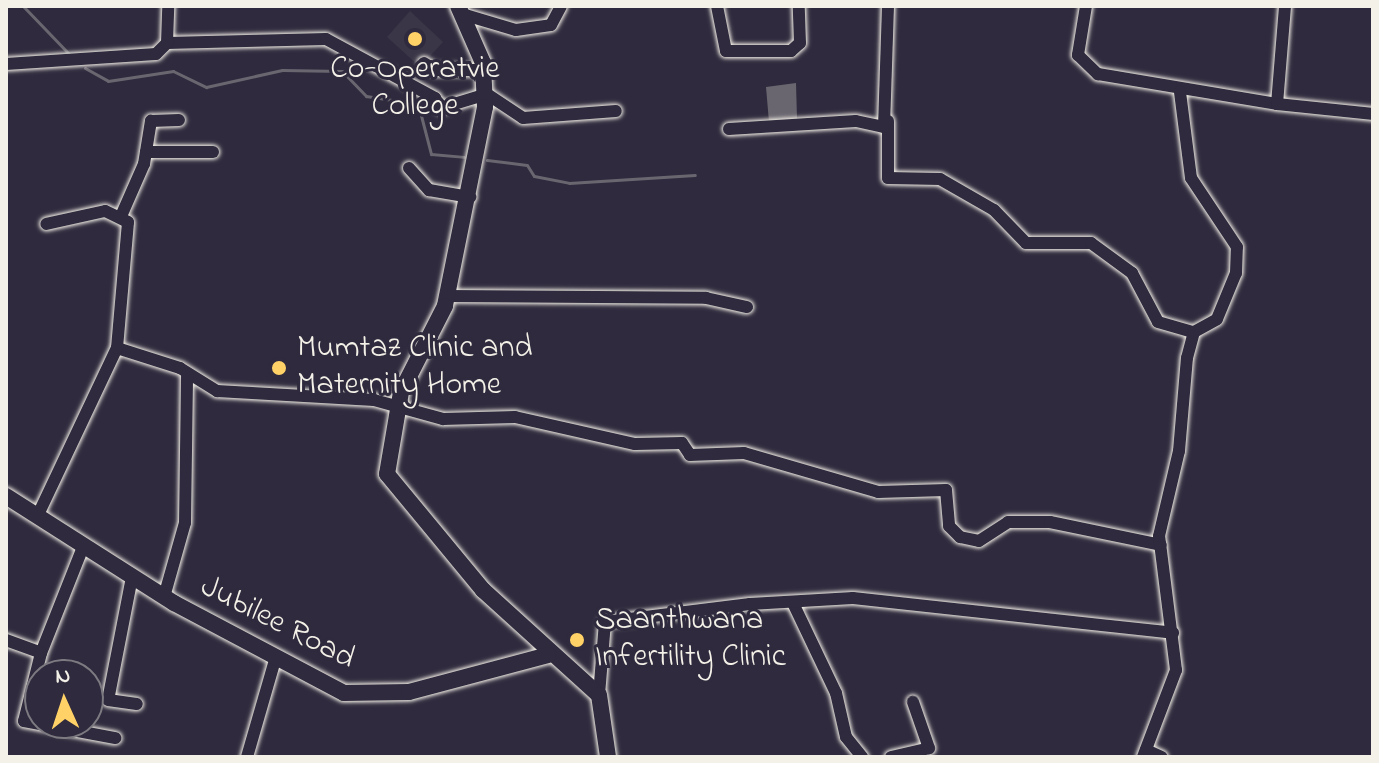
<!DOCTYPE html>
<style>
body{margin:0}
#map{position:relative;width:1379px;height:763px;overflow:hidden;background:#2f2a3d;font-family:"Indie Flower",sans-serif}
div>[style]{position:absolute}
.built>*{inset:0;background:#3b3647}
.water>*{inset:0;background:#6a6670}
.stream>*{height:3px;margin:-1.5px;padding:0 1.5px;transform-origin:1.5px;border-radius:1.5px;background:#6a6670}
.roads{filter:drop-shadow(0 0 2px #f4f1e8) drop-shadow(0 0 2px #f4f1e8)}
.minor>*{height:12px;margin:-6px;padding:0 6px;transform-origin:6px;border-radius:6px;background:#2f2a3d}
.major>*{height:16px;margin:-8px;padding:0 8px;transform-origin:8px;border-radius:8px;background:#2f2a3d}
.dots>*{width:22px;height:22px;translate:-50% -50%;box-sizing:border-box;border:4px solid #2f2a3d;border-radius:50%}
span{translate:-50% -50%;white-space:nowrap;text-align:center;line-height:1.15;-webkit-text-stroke:6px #2f2a3d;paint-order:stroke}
.poi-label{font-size:32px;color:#f4f1e8}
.left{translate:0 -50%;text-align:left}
.street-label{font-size:32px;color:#f4f1e8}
.frame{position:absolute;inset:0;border:8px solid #f4f1e8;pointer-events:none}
.north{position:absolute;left:24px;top:659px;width:80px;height:80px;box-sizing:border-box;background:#2f2a3d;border:2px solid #7e7a81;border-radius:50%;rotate:357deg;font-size:22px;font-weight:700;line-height:32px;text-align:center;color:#f4f1e8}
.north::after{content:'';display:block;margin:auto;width:28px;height:36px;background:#ffd166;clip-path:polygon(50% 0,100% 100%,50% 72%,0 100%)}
</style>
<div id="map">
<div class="built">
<i style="clip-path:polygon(410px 11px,443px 42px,420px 67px,387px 37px)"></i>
</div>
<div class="water">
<i style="clip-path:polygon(796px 83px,797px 119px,769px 122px,766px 87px)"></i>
</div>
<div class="stream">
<i style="left:23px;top:6px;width:68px;rotate:46.2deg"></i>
<i style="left:85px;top:68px;width:26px;rotate:29deg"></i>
<i style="left:108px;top:81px;width:66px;rotate:-8.7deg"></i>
<i style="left:173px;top:71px;width:37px;rotate:26deg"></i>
<i style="left:206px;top:87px;width:78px;rotate:-12.6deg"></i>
<i style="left:282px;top:70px;width:60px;rotate:1deg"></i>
<i style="left:342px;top:71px;width:35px;rotate:46deg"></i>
<i style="left:366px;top:96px;width:53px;rotate:8.7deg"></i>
<i style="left:418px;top:104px;width:52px;rotate:75.4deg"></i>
<i style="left:431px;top:154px;width:33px;rotate:5deg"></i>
<i style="left:487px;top:160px;width:40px;rotate:7.1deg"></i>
<i style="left:527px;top:165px;width:13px;rotate:58deg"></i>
<i style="left:534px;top:176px;width:36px;rotate:11deg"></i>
<i style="left:569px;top:183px;width:126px;rotate:-3.6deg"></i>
</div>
<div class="roads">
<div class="minor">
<i style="left:717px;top:6px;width:46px;rotate:78.7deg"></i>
<i style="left:726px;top:51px;width:65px"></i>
<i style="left:791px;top:51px;width:12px;rotate:-42deg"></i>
<i style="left:800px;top:43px;width:37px;rotate:-92deg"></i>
<i style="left:1086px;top:6px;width:50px;rotate:99.3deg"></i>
<i style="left:1078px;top:55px;width:28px;rotate:44deg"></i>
<i style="left:1098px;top:74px;width:181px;rotate:9.5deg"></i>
<i style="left:1277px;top:104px;width:98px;rotate:-85.3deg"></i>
<i style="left:462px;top:14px;width:56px;rotate:16.5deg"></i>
<i style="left:516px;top:30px;width:35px;rotate:-8deg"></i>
<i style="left:551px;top:25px;width:21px;rotate:-62deg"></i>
<i style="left:167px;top:43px;width:159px;rotate:-1.4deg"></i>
<i style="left:326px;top:39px;width:124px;rotate:28.4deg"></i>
<i style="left:435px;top:98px;width:12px;rotate:59deg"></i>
<i style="left:441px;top:108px;width:48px;rotate:-16.9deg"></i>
<i style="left:487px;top:94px;width:43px;rotate:33.7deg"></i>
<i style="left:523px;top:118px;width:93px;rotate:-4.3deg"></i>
<i style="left:424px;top:63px;width:13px;rotate:32deg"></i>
<i style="left:435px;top:70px;width:49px"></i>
<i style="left:6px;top:64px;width:150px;rotate:-3.8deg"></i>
<i style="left:156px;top:54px;width:16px;rotate:-45deg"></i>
<i style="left:167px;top:43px;width:37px;rotate:-88deg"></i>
<i style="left:1277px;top:104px;width:97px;rotate:5.9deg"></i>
<i style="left:888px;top:121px;width:57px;rotate:90deg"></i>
<i style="left:888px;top:178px;width:52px;rotate:1.1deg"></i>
<i style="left:940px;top:179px;width:62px;rotate:29.9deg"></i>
<i style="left:994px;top:210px;width:46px;rotate:45.9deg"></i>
<i style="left:1026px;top:243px;width:65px"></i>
<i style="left:1091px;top:243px;width:51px;rotate:36.2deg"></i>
<i style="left:1132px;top:273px;width:55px;rotate:62deg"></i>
<i style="left:1158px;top:322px;width:37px;rotate:16deg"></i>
<i style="left:729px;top:129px;width:127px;rotate:-3.6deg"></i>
<i style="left:856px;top:121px;width:29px;rotate:12deg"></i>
<i style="left:884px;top:127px;width:121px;rotate:-88.1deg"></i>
<i style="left:146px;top:152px;width:67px"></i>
<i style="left:409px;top:168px;width:30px;rotate:48deg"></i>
<i style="left:429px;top:190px;width:42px;rotate:9.7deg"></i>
<i style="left:122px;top:214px;width:55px;rotate:-66.3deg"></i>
<i style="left:144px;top:164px;width:44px;rotate:-80.8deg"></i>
<i style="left:151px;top:121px;width:28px;rotate:-2deg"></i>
<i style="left:447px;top:296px;width:259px;rotate:0.4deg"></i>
<i style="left:706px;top:298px;width:42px;rotate:12.4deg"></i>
<i style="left:117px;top:348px;width:66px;rotate:17.6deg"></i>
<i style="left:180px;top:368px;width:44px;rotate:31.9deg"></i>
<i style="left:217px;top:391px;width:157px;rotate:3.3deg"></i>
<i style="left:374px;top:400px;width:72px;rotate:15.4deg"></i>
<i style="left:443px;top:419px;width:72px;rotate:-1.6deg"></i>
<i style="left:515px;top:417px;width:123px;rotate:12.7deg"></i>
<i style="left:635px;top:444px;width:47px;rotate:-1.2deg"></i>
<i style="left:682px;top:443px;width:14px;rotate:56deg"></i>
<i style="left:690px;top:455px;width:54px;rotate:-2.1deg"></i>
<i style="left:744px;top:453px;width:140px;rotate:16.2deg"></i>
<i style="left:878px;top:492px;width:68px;rotate:-1.7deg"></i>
<i style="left:946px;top:490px;width:36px;rotate:85deg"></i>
<i style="left:949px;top:526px;width:16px;rotate:45deg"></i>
<i style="left:960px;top:537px;width:19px;rotate:12deg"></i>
<i style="left:979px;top:541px;width:35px;rotate:-33deg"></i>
<i style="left:1008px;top:522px;width:42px"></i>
<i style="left:1050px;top:522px;width:113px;rotate:11.7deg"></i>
<i style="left:37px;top:517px;width:187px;rotate:-64.7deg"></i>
<i style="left:117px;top:348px;width:126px;rotate:-85deg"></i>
<i style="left:128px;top:222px;width:25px;rotate:-154deg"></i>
<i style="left:105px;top:211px;width:60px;rotate:167.6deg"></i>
<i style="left:83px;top:547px;width:114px;rotate:111.6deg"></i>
<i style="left:41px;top:653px;width:70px;rotate:104deg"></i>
<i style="left:24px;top:721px;width:93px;rotate:10.6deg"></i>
<i style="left:132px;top:577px;width:125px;rotate:101deg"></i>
<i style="left:108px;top:700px;width:29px;rotate:8deg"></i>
<i style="left:164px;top:597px;width:77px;rotate:-74.2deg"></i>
<i style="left:185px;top:523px;width:149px;rotate:-89.2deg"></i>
<i style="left:793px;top:603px;width:100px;rotate:64.5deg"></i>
<i style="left:836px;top:693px;width:45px;rotate:77.2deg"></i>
<i style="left:846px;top:737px;width:26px;rotate:51deg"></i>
<i style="left:6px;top:640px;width:37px;rotate:20deg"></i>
<i style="left:599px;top:695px;width:73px;rotate:-85.3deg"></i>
<i style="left:605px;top:622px;width:146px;rotate:-7.1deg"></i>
<i style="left:750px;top:604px;width:103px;rotate:-3.3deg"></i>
<i style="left:853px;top:598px;width:322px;rotate:6.2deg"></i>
<i style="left:1146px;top:750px;width:17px;rotate:24deg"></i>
<i style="left:247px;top:757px;width:101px;rotate:-73.9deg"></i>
<i style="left:891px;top:757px;width:39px;rotate:-13deg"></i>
<i style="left:929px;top:748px;width:49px;rotate:-109.2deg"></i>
<i style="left:1143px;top:757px;width:93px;rotate:-69.2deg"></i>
<i style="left:1176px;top:670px;width:135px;rotate:-97.2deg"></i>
<i style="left:1159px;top:536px;width:87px;rotate:-76.8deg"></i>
<i style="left:1179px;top:451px;width:93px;rotate:-85.1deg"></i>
<i style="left:1187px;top:358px;width:27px;rotate:-75deg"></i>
<i style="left:1194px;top:332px;width:26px;rotate:-29deg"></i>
<i style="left:1217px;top:319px;width:50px;rotate:-67.6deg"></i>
<i style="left:1236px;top:273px;width:26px;rotate:-88deg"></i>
<i style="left:1237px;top:247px;width:83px;rotate:-123.7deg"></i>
<i style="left:1191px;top:178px;width:87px;rotate:-97.3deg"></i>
</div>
<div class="major">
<i style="left:458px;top:6px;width:62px;rotate:66.3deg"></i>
<i style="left:483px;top:63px;width:44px;rotate:87.4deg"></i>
<i style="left:485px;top:107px;width:203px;rotate:101.4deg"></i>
<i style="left:445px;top:306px;width:97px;rotate:117.1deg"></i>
<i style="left:401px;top:392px;width:83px;rotate:99.7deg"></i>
<i style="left:387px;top:474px;width:151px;rotate:50.4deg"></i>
<i style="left:483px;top:590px;width:156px;rotate:42.2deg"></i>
<i style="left:599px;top:695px;width:63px;rotate:81.7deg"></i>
<i style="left:6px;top:496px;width:199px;rotate:32.5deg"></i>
<i style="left:174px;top:603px;width:192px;rotate:27.9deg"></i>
<i style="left:344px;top:693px;width:65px;rotate:-0.9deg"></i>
<i style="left:409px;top:692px;width:144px;rotate:-14.9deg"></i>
</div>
</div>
<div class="dots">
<i style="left:415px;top:39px;background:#ffd166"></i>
<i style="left:279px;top:368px;background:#ffd166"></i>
<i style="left:577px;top:640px;background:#ffd166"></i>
</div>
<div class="poi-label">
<span style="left:415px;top:89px">Co-Operatvie<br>College</span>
<span class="left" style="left:297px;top:368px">Mumtaz Clinic and<br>Maternity Home</span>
<span class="left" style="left:595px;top:640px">Saanthwana<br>Infertility Clinic</span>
</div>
<div class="street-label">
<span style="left:277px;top:624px;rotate:27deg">Jubilee Road</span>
</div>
<div class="frame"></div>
<div class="north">N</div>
</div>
